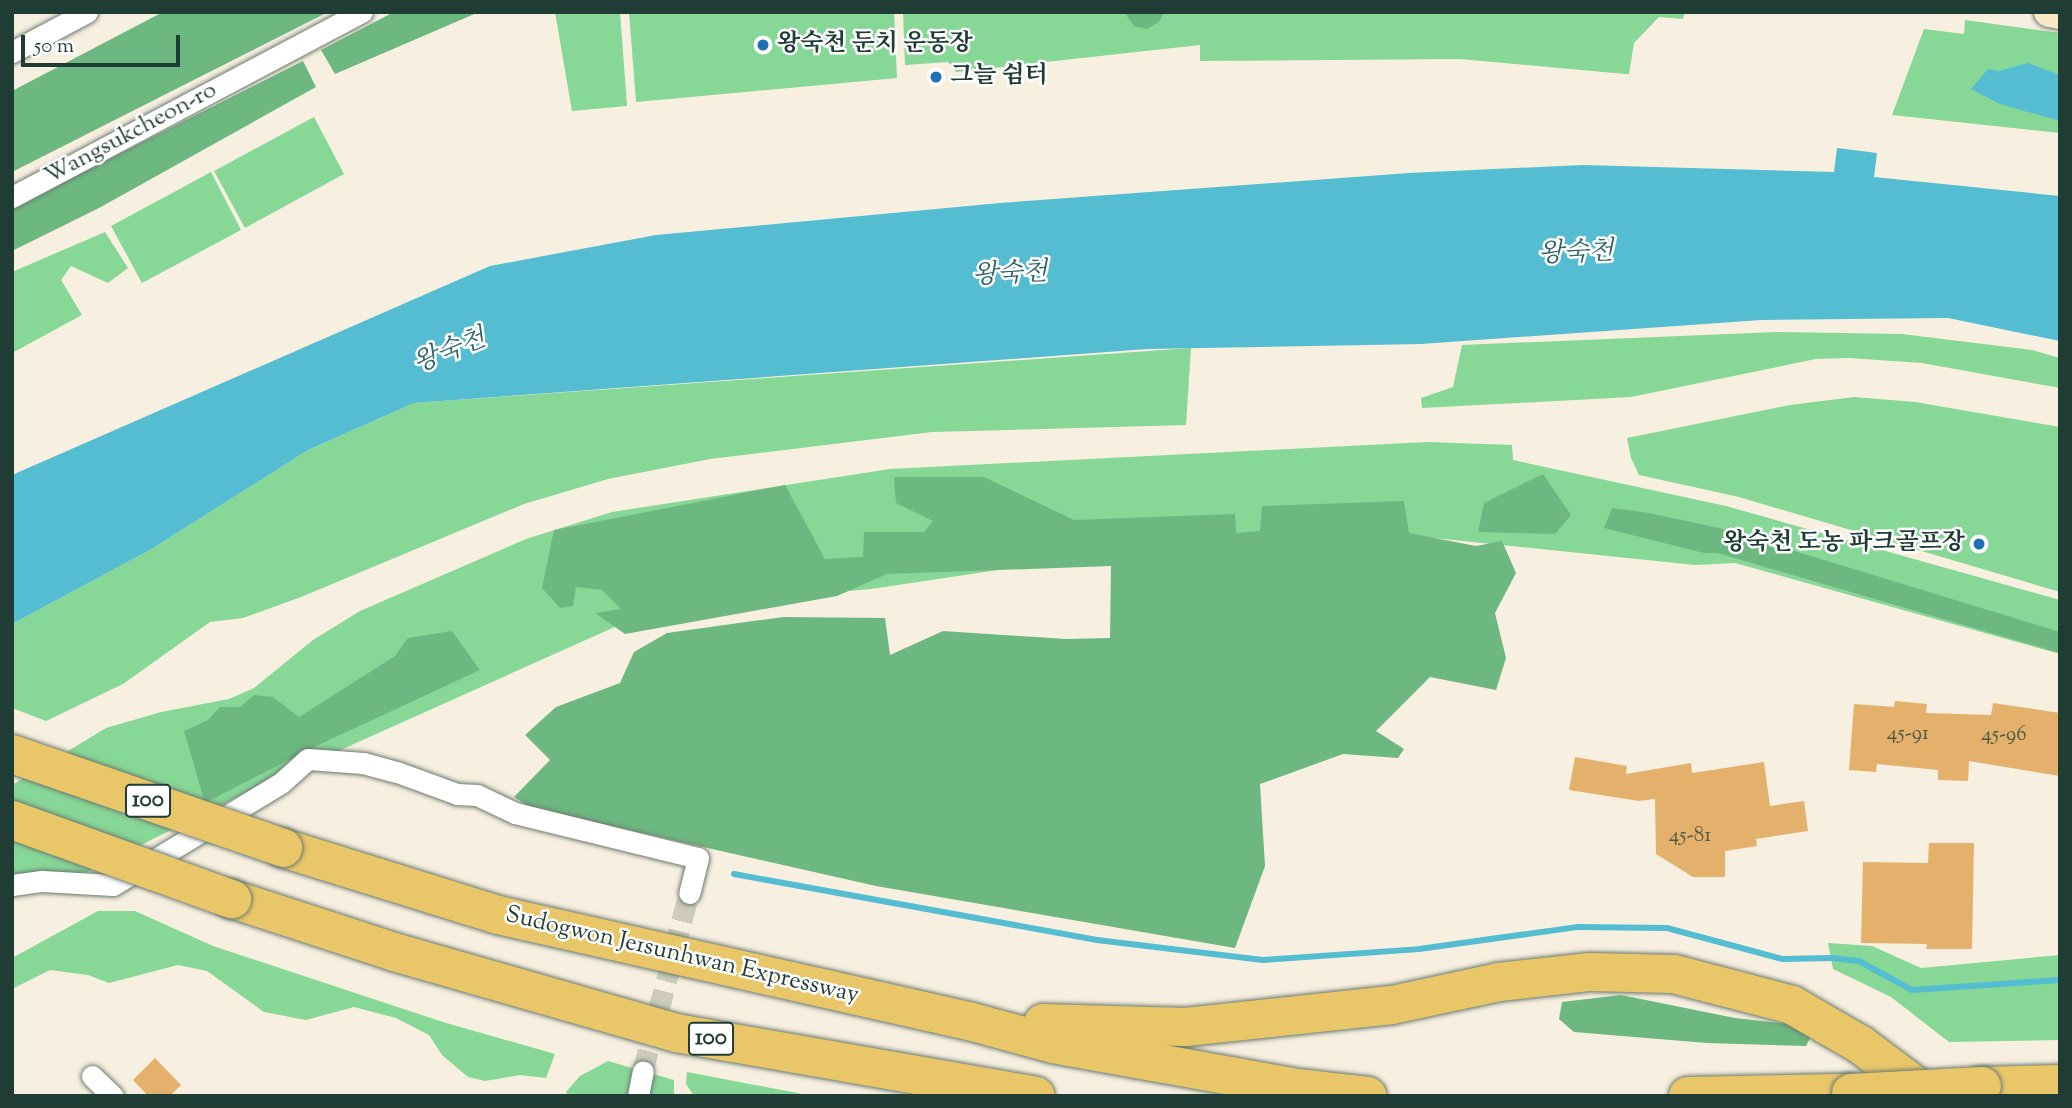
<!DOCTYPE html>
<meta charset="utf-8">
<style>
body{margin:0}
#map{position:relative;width:2072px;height:1108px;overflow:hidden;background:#f7efdf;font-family:"Sorts Mill Goudy","Noto Serif KR",serif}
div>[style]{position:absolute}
.green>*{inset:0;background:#87d797}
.forest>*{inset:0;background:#6db880}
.water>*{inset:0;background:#54bdd1}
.stream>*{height:6px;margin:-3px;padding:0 3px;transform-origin:3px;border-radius:3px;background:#54bdd1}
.building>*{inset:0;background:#e4b16c}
.street-tunnel>*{height:21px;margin-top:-10.5px;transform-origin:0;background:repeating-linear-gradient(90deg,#cccbbd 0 21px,transparent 0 31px)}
.roads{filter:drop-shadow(0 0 2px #6b7b70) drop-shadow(0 0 2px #6b7b70)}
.street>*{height:21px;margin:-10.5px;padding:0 10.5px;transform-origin:10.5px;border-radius:10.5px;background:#fff}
.secondary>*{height:30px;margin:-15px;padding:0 15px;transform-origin:15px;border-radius:15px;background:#f6e9c3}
.highway>*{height:38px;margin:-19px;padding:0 19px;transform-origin:19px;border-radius:19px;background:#e9c769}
.bridges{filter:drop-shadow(0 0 2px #6b7b70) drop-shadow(0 0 2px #6b7b70)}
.highway-bridge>*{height:38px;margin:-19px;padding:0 19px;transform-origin:19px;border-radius:19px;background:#e9c769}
.dots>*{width:19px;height:19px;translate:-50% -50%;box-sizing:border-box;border:4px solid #fff;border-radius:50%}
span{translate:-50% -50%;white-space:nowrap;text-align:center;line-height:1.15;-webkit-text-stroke:5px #fff;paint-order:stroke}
.number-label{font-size:21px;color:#505a42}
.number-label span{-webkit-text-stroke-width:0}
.shield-label span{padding:2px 5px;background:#fff;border:2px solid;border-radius:5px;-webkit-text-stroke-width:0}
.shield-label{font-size:23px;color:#1f3d34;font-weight:700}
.poi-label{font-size:24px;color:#1f3d34;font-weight:700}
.left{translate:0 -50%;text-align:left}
.right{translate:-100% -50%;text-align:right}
.street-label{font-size:24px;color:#1f3d34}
.water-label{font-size:26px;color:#2f6363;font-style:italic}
.frame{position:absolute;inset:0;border:14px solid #1f3d34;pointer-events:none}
.scale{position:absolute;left:21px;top:35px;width:159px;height:32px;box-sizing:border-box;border:4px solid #1f3d34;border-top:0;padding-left:9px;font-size:21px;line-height:24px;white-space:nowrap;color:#1f3d34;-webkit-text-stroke:5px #fff;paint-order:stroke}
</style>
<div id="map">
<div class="green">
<i style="clip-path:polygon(555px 12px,620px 12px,627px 106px,572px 111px)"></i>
<i style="clip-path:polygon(629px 12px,894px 12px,897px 78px,636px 102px)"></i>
<i style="clip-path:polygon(903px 12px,1685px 12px,1683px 19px,1659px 17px,1634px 43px,1629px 74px,1625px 74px,1460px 59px,1200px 61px,1200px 45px,956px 72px,948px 62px,905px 65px)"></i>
<i style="clip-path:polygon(1965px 20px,2060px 33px,2060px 133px,1892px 115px,1924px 29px,1964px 34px)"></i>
<i style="clip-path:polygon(314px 117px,344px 174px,245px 228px,214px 171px)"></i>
<i style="clip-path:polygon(211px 172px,241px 230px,142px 283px,111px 226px)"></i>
<i style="clip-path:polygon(105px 232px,128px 268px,108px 283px,71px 266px,61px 280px,82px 315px,12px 353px,12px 272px)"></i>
<i style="clip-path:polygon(1776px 332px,1902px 334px,2032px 350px,2060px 358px,2060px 388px,1922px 363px,1849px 358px,1816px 359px,1631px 397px,1422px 408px,1421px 398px,1453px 387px,1462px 345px)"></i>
<i style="clip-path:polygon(1191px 348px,1186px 425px,932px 432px,710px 459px,608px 479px,524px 504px,301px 597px,243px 618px,210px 622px,123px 684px,46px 721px,12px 708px,12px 624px,150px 550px,308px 450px,414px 403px)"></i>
<i style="clip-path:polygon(1854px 397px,1915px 402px,2060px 427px,2060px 592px,1739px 497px,1639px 475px,1631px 458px,1627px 438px,1790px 405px)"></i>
<i style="clip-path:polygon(1427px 442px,1512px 445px,1513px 460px,1726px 506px,2060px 600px,2060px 654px,1735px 563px,1695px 565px,1376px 532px,1252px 532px,871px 589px,657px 608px,249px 791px,79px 876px,12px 880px,12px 785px,106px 728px,161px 712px,229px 699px,254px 688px,313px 640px,360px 611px,526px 539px,612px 512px,890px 469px)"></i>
<i style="clip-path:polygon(98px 911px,135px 911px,213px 946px,443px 1022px,555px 1054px,546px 1078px,520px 1075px,485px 1081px,468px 1077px,442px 1055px,429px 1035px,396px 1018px,354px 1007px,306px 1020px,264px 1012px,207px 971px,178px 965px,109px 983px,88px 975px,50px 970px,12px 989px,12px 958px)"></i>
<i style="clip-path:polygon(1828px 943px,1872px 946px,1921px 968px,2060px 955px,2060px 1040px,1949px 1042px,1891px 997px,1833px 969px)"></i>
<i style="clip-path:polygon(608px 1061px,674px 1080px,674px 1096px,649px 1096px,650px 1084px,629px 1096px,568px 1096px,566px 1092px,580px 1076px)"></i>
<i style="clip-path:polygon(687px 1072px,813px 1096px,694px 1096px,686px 1084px)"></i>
</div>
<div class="forest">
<i style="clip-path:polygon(163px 12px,328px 12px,12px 172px,12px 91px)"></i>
<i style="clip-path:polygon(394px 12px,479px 12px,335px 74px,321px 50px)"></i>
<i style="clip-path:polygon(1124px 12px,1164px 12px,1159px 22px,1147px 29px,1134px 26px)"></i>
<i style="clip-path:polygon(303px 61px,316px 87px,99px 208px,12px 251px,12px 208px)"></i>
<i style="clip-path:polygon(1543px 474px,1571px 515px,1555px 534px,1478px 532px,1484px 503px)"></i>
<i style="clip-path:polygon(894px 477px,984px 477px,1074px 520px,1235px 514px,1236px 533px,1260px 531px,1262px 506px,1404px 501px,1409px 533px,1476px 546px,1502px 541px,1516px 573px,1495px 613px,1506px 658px,1496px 690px,1430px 677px,1376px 731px,1404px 749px,1398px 758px,1343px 754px,1260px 784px,1265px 866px,1235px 948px,876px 886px,531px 808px,514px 797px,550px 760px,525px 735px,556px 707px,620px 683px,634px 652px,667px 633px,783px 617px,885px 618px,890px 655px,943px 631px,1066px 639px,1110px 638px,1111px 566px,887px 574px,837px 596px,625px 634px,595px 613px,621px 609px,602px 590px,576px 587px,573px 606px,560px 608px,542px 588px,554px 530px,785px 485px,825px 559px,863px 557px,864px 532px,924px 532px,933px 521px,896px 503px)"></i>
<i style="clip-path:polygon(1612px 508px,1649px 513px,1719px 528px,2060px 632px,2060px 653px,1717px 553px,1704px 553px,1604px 528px)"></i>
<i style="clip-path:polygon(452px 631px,480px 670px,312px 748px,205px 803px,184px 731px,208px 720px,220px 707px,240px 707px,254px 695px,273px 697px,299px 717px,395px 656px,408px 638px)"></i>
<i style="clip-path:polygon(1621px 995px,1735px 1018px,1798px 1025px,1811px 1036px,1806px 1046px,1707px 1043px,1574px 1032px,1559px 1019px,1562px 1002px)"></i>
</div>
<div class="water">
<i style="clip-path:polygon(2028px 63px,2060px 75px,2060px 121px,2000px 104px,1971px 89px,1988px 69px,1999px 71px)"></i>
<i style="clip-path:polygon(1837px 148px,1877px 153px,1874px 177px,2060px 196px,2060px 341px,1948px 318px,1761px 320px,1421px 344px,1147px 349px,414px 403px,308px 450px,150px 550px,12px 624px,12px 475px,490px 266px,656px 235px,1000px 203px,1409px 173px,1583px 165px,1834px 172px)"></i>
</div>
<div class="stream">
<i style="left:734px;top:874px;width:369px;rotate:10.3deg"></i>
<i style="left:1097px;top:940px;width:167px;rotate:6.9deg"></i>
<i style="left:1263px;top:960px;width:156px;rotate:-4deg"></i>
<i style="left:1419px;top:949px;width:161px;rotate:-7.9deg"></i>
<i style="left:1578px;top:927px;width:89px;rotate:0.6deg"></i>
<i style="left:1667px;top:928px;width:120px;rotate:15deg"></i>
<i style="left:1783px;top:959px;width:50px;rotate:-1.1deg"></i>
<i style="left:1833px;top:958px;width:26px;rotate:7deg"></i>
<i style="left:1859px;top:961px;width:60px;rotate:28.7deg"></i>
<i style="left:1912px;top:990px;width:148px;rotate:-3.9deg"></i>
</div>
<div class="building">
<i style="clip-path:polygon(1895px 701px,1927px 704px,1926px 713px,1991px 715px,1993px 703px,2060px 713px,2060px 776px,1969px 761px,1968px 781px,1938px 780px,1938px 770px,1877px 764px,1876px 772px,1849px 770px,1854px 704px,1894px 707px)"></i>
<i style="clip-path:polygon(1575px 757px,1627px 766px,1626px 774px,1691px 763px,1692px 773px,1764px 762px,1770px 806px,1804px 801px,1808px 831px,1756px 839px,1757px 846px,1725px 851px,1725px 877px,1693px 877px,1656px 854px,1655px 799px,1639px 801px,1569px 790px)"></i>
<i style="clip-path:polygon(1929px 843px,1974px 843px,1972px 949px,1926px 949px,1927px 944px,1861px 943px,1863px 862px,1928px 863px)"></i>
<i style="clip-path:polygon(155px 1058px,181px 1085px,170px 1096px,148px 1096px,133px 1080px)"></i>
</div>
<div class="street-tunnel">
<i style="left:643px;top:1071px;width:184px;rotate:-75.5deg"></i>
</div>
<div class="roads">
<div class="street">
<i style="left:12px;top:52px;width:85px;rotate:-28.1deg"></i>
<i style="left:12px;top:197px;width:396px;rotate:-27.9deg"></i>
<i style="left:12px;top:885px;width:30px;rotate:-8deg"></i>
<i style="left:42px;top:881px;width:71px;rotate:3.2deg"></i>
<i style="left:113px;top:885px;width:197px;rotate:-31.3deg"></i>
<i style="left:281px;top:783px;width:36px;rotate:-42deg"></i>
<i style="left:308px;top:759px;width:55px;rotate:4.2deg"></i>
<i style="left:363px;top:763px;width:35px;rotate:15deg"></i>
<i style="left:397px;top:772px;width:64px;rotate:20.1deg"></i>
<i style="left:457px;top:794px;width:20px;rotate:3deg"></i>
<i style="left:477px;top:795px;width:42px;rotate:25.3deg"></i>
<i style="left:515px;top:813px;width:188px;rotate:13.8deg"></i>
<i style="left:698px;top:858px;width:36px;rotate:104deg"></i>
<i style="left:92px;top:1076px;width:29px;rotate:44deg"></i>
<i style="left:638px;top:1096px;width:25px;rotate:-79deg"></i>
</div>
<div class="secondary">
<i style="left:2049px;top:12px;width:11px;rotate:10deg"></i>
</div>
<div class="highway">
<i style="left:283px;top:848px;width:225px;rotate:17.3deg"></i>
<i style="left:498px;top:915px;width:483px;rotate:12.7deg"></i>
<i style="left:969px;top:1021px;width:87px;rotate:15.3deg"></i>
<i style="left:1053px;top:1044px;width:248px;rotate:10.2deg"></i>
<i style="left:1297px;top:1088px;width:71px;rotate:6.4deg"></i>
<i style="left:232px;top:899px;width:170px;rotate:18.1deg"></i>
<i style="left:394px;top:952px;width:293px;rotate:16deg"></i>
<i style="left:676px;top:1033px;width:365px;rotate:9.9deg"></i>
<i style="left:1043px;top:1023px;width:143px;rotate:1.6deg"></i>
<i style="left:1186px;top:1027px;width:207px;rotate:-6.1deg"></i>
<i style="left:1392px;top:1005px;width:109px;rotate:-12.1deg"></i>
<i style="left:1499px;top:982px;width:92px;rotate:-6.3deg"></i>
<i style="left:1590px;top:972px;width:84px;rotate:1.4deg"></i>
<i style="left:1674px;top:974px;width:122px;rotate:14.7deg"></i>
<i style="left:1792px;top:1005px;width:80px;rotate:30.1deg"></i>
<i style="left:1861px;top:1045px;width:85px;rotate:36.9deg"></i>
<i style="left:1982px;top:1086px;width:78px;rotate:-1.5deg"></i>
<i style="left:1688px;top:1096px;width:163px;rotate:-1.1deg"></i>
</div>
</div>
<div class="bridges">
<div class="highway-bridge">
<i style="left:12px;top:754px;width:287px;rotate:19.1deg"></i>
<i style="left:12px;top:820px;width:234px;rotate:19.8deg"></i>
<i style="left:1851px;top:1093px;width:131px;rotate:-3.1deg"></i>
</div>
</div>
<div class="dots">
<i style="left:763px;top:45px;background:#1f6fb2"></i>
<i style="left:936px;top:77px;background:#1f6fb2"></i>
<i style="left:1979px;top:544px;background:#1f6fb2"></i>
</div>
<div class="number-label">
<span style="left:1908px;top:734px">45-91</span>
<span style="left:2004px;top:735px">45-96</span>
<span style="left:1690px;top:836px">45-81</span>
</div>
<div class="shield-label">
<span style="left:148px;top:801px">100</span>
<span style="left:711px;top:1039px">100</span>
</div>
<div class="poi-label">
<span class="left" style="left:777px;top:45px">왕숙천 둔치 운동장</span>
<span class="left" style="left:950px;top:77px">그늘 쉼터</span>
<span class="right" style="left:1965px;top:544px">왕숙천 도농 파크골프장</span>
</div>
<div class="street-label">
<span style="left:131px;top:134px;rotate:-28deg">Wangsukcheon-ro</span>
<span style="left:682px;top:956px;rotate:13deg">Sudogwon Je1sunhwan Expressway</span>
</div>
<div class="water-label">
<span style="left:1576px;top:254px;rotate:-2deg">왕숙천</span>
<span style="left:1010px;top:275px;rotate:-3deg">왕숙천</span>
<span style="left:450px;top:352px;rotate:-22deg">왕숙천</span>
</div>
<div class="frame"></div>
<div class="scale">50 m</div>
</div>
